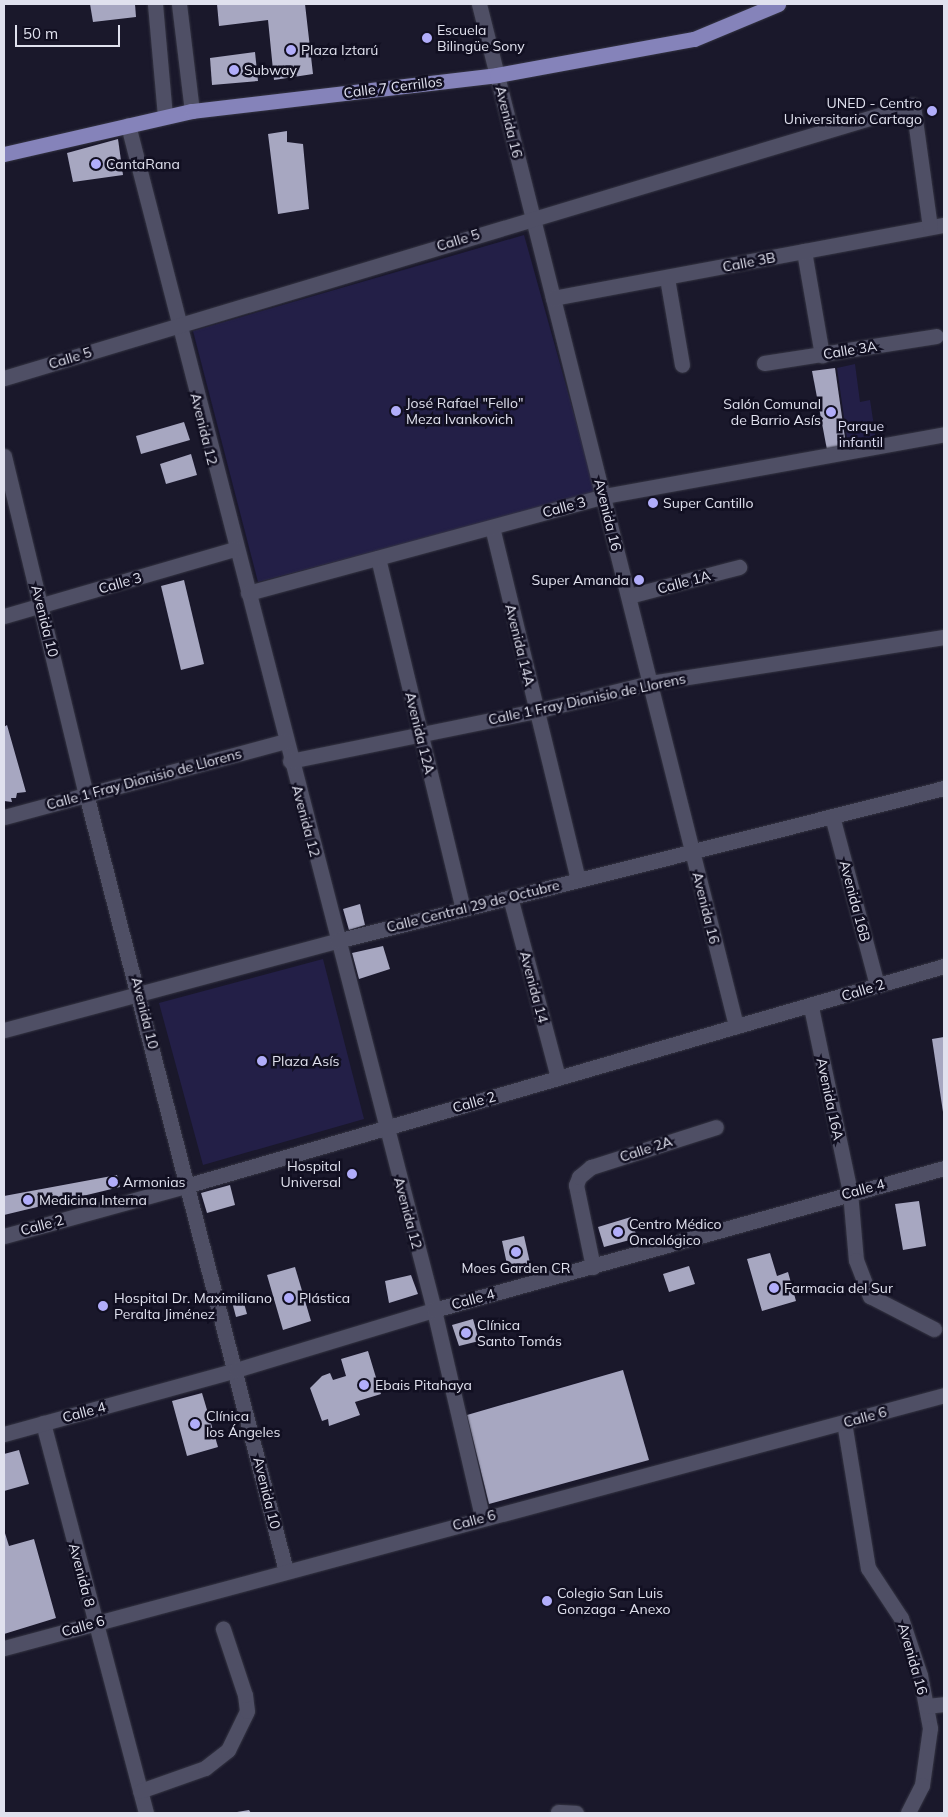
<!DOCTYPE html>
<meta charset="utf-8">
<style>
body{margin:0}
#map{position:relative;width:948px;height:1817px;overflow:hidden;background:#1a182b;font-family:Mulish,sans-serif}
div>[style]{position:absolute}
.green>*{inset:0;background:#231f47}
.building>*{inset:0;background:#a7a7c1}
.roads{filter:drop-shadow(0 0 1px #353543) drop-shadow(0 0 1px #353543)}
.minor>*{height:15px;margin:-7.5px;padding:0 7.5px;transform-origin:7.5px;border-radius:7.5px;background:#4f4f65}
.major>*{height:15px;margin:-7.5px;padding:0 7.5px;transform-origin:7.5px;border-radius:7.5px;background:#8583ba}
.dots>*{width:14px;height:14px;translate:-50% -50%;box-sizing:border-box;border:2px solid #110f21;border-radius:50%}
span{translate:-50% -50%;white-space:nowrap;text-align:center;line-height:1.15;-webkit-text-stroke:5px #110f21;paint-order:stroke}
.poi-label{font-size:14px;color:#e0e1ee}
.left{translate:0 -50%;text-align:left}
.right{translate:-100% -50%;text-align:right}
.street-label{font-size:14px;color:#e0e1ee}
.park-label{font-size:14px;color:#dcdcf1}
.frame{position:absolute;inset:0;border:5px solid #e0e1ee;pointer-events:none}
.scale{position:absolute;left:15px;top:25px;width:105px;height:22px;box-sizing:border-box;border:2px solid #e0e1ee;border-top:0;padding-left:6px;font-size:15px;line-height:18px;white-space:nowrap;color:#e0e1ee;-webkit-text-stroke:4px #110f21;paint-order:stroke}
</style>
<div id="map">
<div class="green">
<i style="clip-path:polygon(524px 235px,596px 493px,258px 582px,193px 331px)"></i>
<i style="clip-path:polygon(855px 364px,860px 402px,870px 400px,877px 446px,849px 452px,837px 368px)"></i>
<i style="clip-path:polygon(323px 959px,364px 1119px,203px 1165px,159px 1003px)"></i>
</div>
<div class="building">
<i style="clip-path:polygon(90px 4px,135px 4px,136px 17px,93px 22px)"></i>
<i style="clip-path:polygon(217px 4px,305px 4px,313px 74px,274px 80px,268px 20px,219px 26px)"></i>
<i style="clip-path:polygon(255px 52px,258px 81px,212px 85px,210px 58px)"></i>
<i style="clip-path:polygon(287px 131px,287px 142px,303px 144px,309px 209px,278px 214px,268px 134px)"></i>
<i style="clip-path:polygon(118px 139px,123px 175px,73px 182px,67px 153px)"></i>
<i style="clip-path:polygon(835px 368px,847px 452px,828px 455px,812px 371px)"></i>
<i style="clip-path:polygon(184px 422px,190px 440px,141px 454px,136px 436px)"></i>
<i style="clip-path:polygon(191px 454px,197px 475px,166px 484px,160px 464px)"></i>
<i style="clip-path:polygon(184px 580px,204px 664px,181px 670px,161px 586px)"></i>
<i style="clip-path:polygon(7px 725px,26px 792px,17px 793px,16px 798px,11px 798px,12px 802px,4px 801px,4px 727px)"></i>
<i style="clip-path:polygon(360px 904px,365px 925px,349px 930px,343px 909px)"></i>
<i style="clip-path:polygon(383px 946px,390px 969px,359px 979px,352px 953px)"></i>
<i style="clip-path:polygon(944px 1037px,944px 1111px,943px 1112px,932px 1039px)"></i>
<i style="clip-path:polygon(117px 1175px,120px 1187px,4px 1215px,4px 1196px)"></i>
<i style="clip-path:polygon(230px 1185px,235px 1205px,207px 1213px,201px 1193px)"></i>
<i style="clip-path:polygon(919px 1201px,926px 1246px,903px 1250px,895px 1204px)"></i>
<i style="clip-path:polygon(631px 1217px,637px 1238px,604px 1247px,598px 1227px)"></i>
<i style="clip-path:polygon(524px 1236px,530px 1263px,508px 1269px,502px 1241px)"></i>
<i style="clip-path:polygon(770px 1253px,777px 1276px,788px 1272px,796px 1301px,762px 1311px,747px 1259px)"></i>
<i style="clip-path:polygon(689px 1266px,695px 1284px,669px 1292px,663px 1274px)"></i>
<i style="clip-path:polygon(295px 1267px,311px 1321px,283px 1330px,267px 1275px)"></i>
<i style="clip-path:polygon(411px 1275px,418px 1294px,389px 1303px,385px 1281px)"></i>
<i style="clip-path:polygon(242px 1296px,247px 1314px,236px 1317px,231px 1298px)"></i>
<i style="clip-path:polygon(473px 1319px,479px 1341px,459px 1346px,452px 1325px)"></i>
<i style="clip-path:polygon(368px 1351px,381px 1394px,355px 1402px,360px 1415px,329px 1426px,328px 1419px,322px 1421px,310px 1388px,322px 1376px,330px 1373px,333px 1380px,346px 1376px,341px 1359px)"></i>
<i style="clip-path:polygon(623px 1370px,649px 1460px,489px 1504px,467px 1415px)"></i>
<i style="clip-path:polygon(202px 1393px,218px 1447px,187px 1456px,172px 1401px)"></i>
<i style="clip-path:polygon(19px 1450px,29px 1484px,4px 1491px,4px 1454px)"></i>
<i style="clip-path:polygon(4px 1530px,9px 1546px,34px 1539px,56px 1618px,4px 1634px)"></i>
<i style="clip-path:polygon(249px 1810px,251px 1813px,237px 1813px,237px 1812px)"></i>
</div>
<div class="roads">
<div class="minor">
<i style="left:155px;top:4px;width:113px;rotate:84.9deg"></i>
<i style="left:179px;top:4px;width:108px;rotate:83.1deg"></i>
<i style="left:479px;top:4px;width:1054px;rotate:75.88deg"></i>
<i style="left:128px;top:125px;width:1224px;rotate:75.52deg"></i>
<i style="left:434px;top:1310px;width:212px;rotate:76.9deg"></i>
<i style="left:804px;top:251px;width:106px;rotate:80.2deg"></i>
<i style="left:667px;top:278px;width:88px;rotate:80.2deg"></i>
<i style="left:553px;top:298px;width:398px;rotate:-10.6deg"></i>
<i style="left:764px;top:363px;width:174px;rotate:-8.9deg"></i>
<i style="left:4px;top:378px;width:949px;rotate:-16.72deg"></i>
<i style="left:913px;top:105px;width:123px;rotate:82.1deg"></i>
<i style="left:4px;top:456px;width:348px;rotate:76.4deg"></i>
<i style="left:86px;top:794px;width:802px;rotate:75.57deg"></i>
<i style="left:492px;top:527px;width:363px;rotate:76.3deg"></i>
<i style="left:378px;top:558px;width:361px;rotate:76.4deg"></i>
<i style="left:248px;top:593px;width:369px;rotate:-15.2deg"></i>
<i style="left:604px;top:496px;width:346px;rotate:-10.3deg"></i>
<i style="left:629px;top:596px;width:114px;rotate:-14.8deg"></i>
<i style="left:4px;top:616px;width:241px;rotate:-16.2deg"></i>
<i style="left:290px;top:761px;width:251px;rotate:-11.5deg"></i>
<i style="left:536px;top:711px;width:117px;rotate:-13.8deg"></i>
<i style="left:650px;top:683px;width:298px;rotate:-8.9deg"></i>
<i style="left:832px;top:816px;width:175px;rotate:75.1deg"></i>
<i style="left:4px;top:817px;width:291px;rotate:-15.1deg"></i>
<i style="left:510px;top:897px;width:187px;rotate:75.1deg"></i>
<i style="left:811px;top:1007px;width:189px;rotate:78.1deg"></i>
<i style="left:850px;top:1192px;width:68px;rotate:85deg"></i>
<i style="left:856px;top:1260px;width:39px;rotate:69deg"></i>
<i style="left:870px;top:1296px;width:72px;rotate:27.3deg"></i>
<i style="left:4px;top:1030px;width:345px;rotate:-15deg"></i>
<i style="left:337px;top:941px;width:626px;rotate:-14.15deg"></i>
<i style="left:4px;top:1236px;width:192px;rotate:-15.4deg"></i>
<i style="left:189px;top:1185px;width:786px;rotate:-16.18deg"></i>
<i style="left:593px;top:1267px;width:84px;rotate:-101.7deg"></i>
<i style="left:576px;top:1185px;width:9px;rotate:-69deg"></i>
<i style="left:579px;top:1177px;width:16px;rotate:-40deg"></i>
<i style="left:591px;top:1167px;width:131px;rotate:-17.7deg"></i>
<i style="left:844px;top:1422px;width:148px;rotate:80.7deg"></i>
<i style="left:868px;top:1568px;width:60px;rotate:56.6deg"></i>
<i style="left:901px;top:1618px;width:60px;rotate:71.6deg"></i>
<i style="left:920px;top:1675px;width:54px;rotate:79.3deg"></i>
<i style="left:930px;top:1728px;width:58px;rotate:98deg"></i>
<i style="left:922px;top:1785px;width:31px;rotate:117deg"></i>
<i style="left:43px;top:1423px;width:403px;rotate:75.2deg"></i>
<i style="left:4px;top:1434px;width:241px;rotate:-15.4deg"></i>
<i style="left:236px;top:1370px;width:207px;rotate:-16.9deg"></i>
<i style="left:434px;top:1310px;width:529px;rotate:-15.56deg"></i>
<i style="left:4px;top:1648px;width:973px;rotate:-15.06deg"></i>
<i style="left:926px;top:1706px;width:18px;rotate:-6deg"></i>
<i style="left:140px;top:1791px;width:69px;rotate:-19.5deg"></i>
<i style="left:205px;top:1768px;width:29px;rotate:-38deg"></i>
<i style="left:228px;top:1750px;width:43px;rotate:-64deg"></i>
<i style="left:247px;top:1711px;width:16px;rotate:-97deg"></i>
<i style="left:245px;top:1695px;width:70px;rotate:-108.4deg"></i>
<i style="left:558px;top:1812px;width:18px;rotate:3deg"></i>
</div>
<div class="major">
<i style="left:4px;top:154px;width:193px;rotate:-12.9deg"></i>
<i style="left:192px;top:111px;width:307px;rotate:-6.7deg"></i>
<i style="left:497px;top:75px;width:200px;rotate:-10.4deg"></i>
<i style="left:694px;top:39px;width:91px;rotate:-22.6deg"></i>
</div>
</div>
<div class="dots">
<i style="left:427px;top:38px;background:#b1adfa"></i>
<i style="left:291px;top:50px;background:#b1adfa"></i>
<i style="left:234px;top:70px;background:#b1adfa"></i>
<i style="left:932px;top:111px;background:#b1adfa"></i>
<i style="left:96px;top:164px;background:#b1adfa"></i>
<i style="left:396px;top:411px;background:#b1adfa"></i>
<i style="left:831px;top:412px;background:#b1adfa"></i>
<i style="left:653px;top:503px;background:#b1adfa"></i>
<i style="left:639px;top:580px;background:#b1adfa"></i>
<i style="left:262px;top:1061px;background:#b1adfa"></i>
<i style="left:352px;top:1174px;background:#b1adfa"></i>
<i style="left:113px;top:1182px;background:#b1adfa"></i>
<i style="left:28px;top:1200px;background:#b1adfa"></i>
<i style="left:618px;top:1232px;background:#b1adfa"></i>
<i style="left:516px;top:1252px;background:#b1adfa"></i>
<i style="left:774px;top:1288px;background:#b1adfa"></i>
<i style="left:289px;top:1298px;background:#b1adfa"></i>
<i style="left:103px;top:1306px;background:#b1adfa"></i>
<i style="left:466px;top:1333px;background:#b1adfa"></i>
<i style="left:364px;top:1385px;background:#b1adfa"></i>
<i style="left:195px;top:1424px;background:#b1adfa"></i>
<i style="left:547px;top:1601px;background:#b1adfa"></i>
</div>
<div class="poi-label">
<span class="left" style="left:437px;top:38px">Escuela<br>Bilingüe Sony</span>
<span class="left" style="left:301px;top:50px">Plaza Iztarú</span>
<span class="left" style="left:244px;top:70px">Subway</span>
<span class="right" style="left:922px;top:111px">UNED - Centro<br>Universitario Cartago</span>
<span class="left" style="left:106px;top:164px">CantaRana</span>
<span class="left" style="left:406px;top:411px">José Rafael "Fello"<br>Meza Ivankovich</span>
<span class="right" style="left:821px;top:412px">Salón Comunal<br>de Barrio Asís</span>
<span class="left" style="left:663px;top:503px">Super Cantillo</span>
<span class="right" style="left:629px;top:580px">Super Amanda</span>
<span class="left" style="left:272px;top:1061px">Plaza Asís</span>
<span class="right" style="left:341px;top:1174px">Hospital<br>Universal</span>
<span class="left" style="left:123px;top:1182px">Armonias</span>
<span class="left" style="left:39px;top:1200px">Medicina Interna</span>
<span class="left" style="left:629px;top:1232px">Centro Médico<br>Oncológico</span>
<span style="left:516px;top:1268px">Moes Garden CR</span>
<span class="left" style="left:784px;top:1288px">Farmacia del Sur</span>
<span class="left" style="left:114px;top:1306px">Hospital Dr. Maximiliano<br>Peralta Jiménez</span>
<span class="left" style="left:299px;top:1298px">Plástica</span>
<span class="left" style="left:477px;top:1333px">Clínica<br>Santo Tomás</span>
<span class="left" style="left:375px;top:1385px">Ebais Pitahaya</span>
<span class="left" style="left:206px;top:1424px">Clínica<br>los Ángeles</span>
<span class="left" style="left:557px;top:1601px">Colegio San Luis<br>Gonzaga - Anexo</span>
</div>
<div class="street-label">
<span style="left:393px;top:87px;rotate:-7deg">Calle 7 Cerrillos</span>
<span style="left:509px;top:122px;rotate:76deg">Avenida 16</span>
<span style="left:458px;top:240px;rotate:-17deg">Calle 5</span>
<span style="left:749px;top:262px;rotate:-11deg">Calle 3B</span>
<span style="left:850px;top:350px;rotate:-9deg">Calle 3A</span>
<span style="left:70px;top:358px;rotate:-17deg">Calle 5</span>
<span style="left:204px;top:429px;rotate:76deg">Avenida 12</span>
<span style="left:564px;top:507px;rotate:-15deg">Calle 3</span>
<span style="left:608px;top:515px;rotate:76deg">Avenida 16</span>
<span style="left:684px;top:582px;rotate:-15deg">Calle 1A</span>
<span style="left:120px;top:583px;rotate:-16deg">Calle 3</span>
<span style="left:45px;top:621px;rotate:76deg">Avenida 10</span>
<span style="left:520px;top:645px;rotate:76deg">Avenida 14A</span>
<span style="left:587px;top:699px;rotate:-12deg">Calle 1 Fray Dionisio de Llorens</span>
<span style="left:420px;top:733px;rotate:76deg">Avenida 12A</span>
<span style="left:144px;top:779px;rotate:-15deg">Calle 1 Fray Dionisio de Llorens</span>
<span style="left:306px;top:821px;rotate:75deg">Avenida 12</span>
<span style="left:855px;top:901px;rotate:75deg">Avenida 16B</span>
<span style="left:473px;top:906px;rotate:-14deg">Calle Central 29 de Octubre</span>
<span style="left:706px;top:908px;rotate:76deg">Avenida 16</span>
<span style="left:534px;top:987px;rotate:75deg">Avenida 14</span>
<span style="left:863px;top:990px;rotate:-17deg">Calle 2</span>
<span style="left:145px;top:1013px;rotate:76deg">Avenida 10</span>
<span style="left:830px;top:1099px;rotate:78deg">Avenida 16A</span>
<span style="left:474px;top:1102px;rotate:-16deg">Calle 2</span>
<span style="left:646px;top:1149px;rotate:-18deg">Calle 2A</span>
<span style="left:863px;top:1189px;rotate:-15deg">Calle 4</span>
<span style="left:408px;top:1213px;rotate:75deg">Avenida 12</span>
<span style="left:42px;top:1225px;rotate:-15deg">Calle 2</span>
<span style="left:473px;top:1299px;rotate:-15deg">Calle 4</span>
<span style="left:84px;top:1412px;rotate:-15deg">Calle 4</span>
<span style="left:865px;top:1417px;rotate:-15deg">Calle 6</span>
<span style="left:267px;top:1493px;rotate:76deg">Avenida 10</span>
<span style="left:474px;top:1520px;rotate:-15deg">Calle 6</span>
<span style="left:82px;top:1575px;rotate:75deg">Avenida 8</span>
<span style="left:83px;top:1626px;rotate:-16deg">Calle 6</span>
<span style="left:913px;top:1659px;rotate:74deg">Avenida 16</span>
</div>
<div class="park-label">
<span style="left:861px;top:434px">Parque<br>infantil</span>
</div>
<div class="frame"></div>
<div class="scale">50 m</div>
</div>
